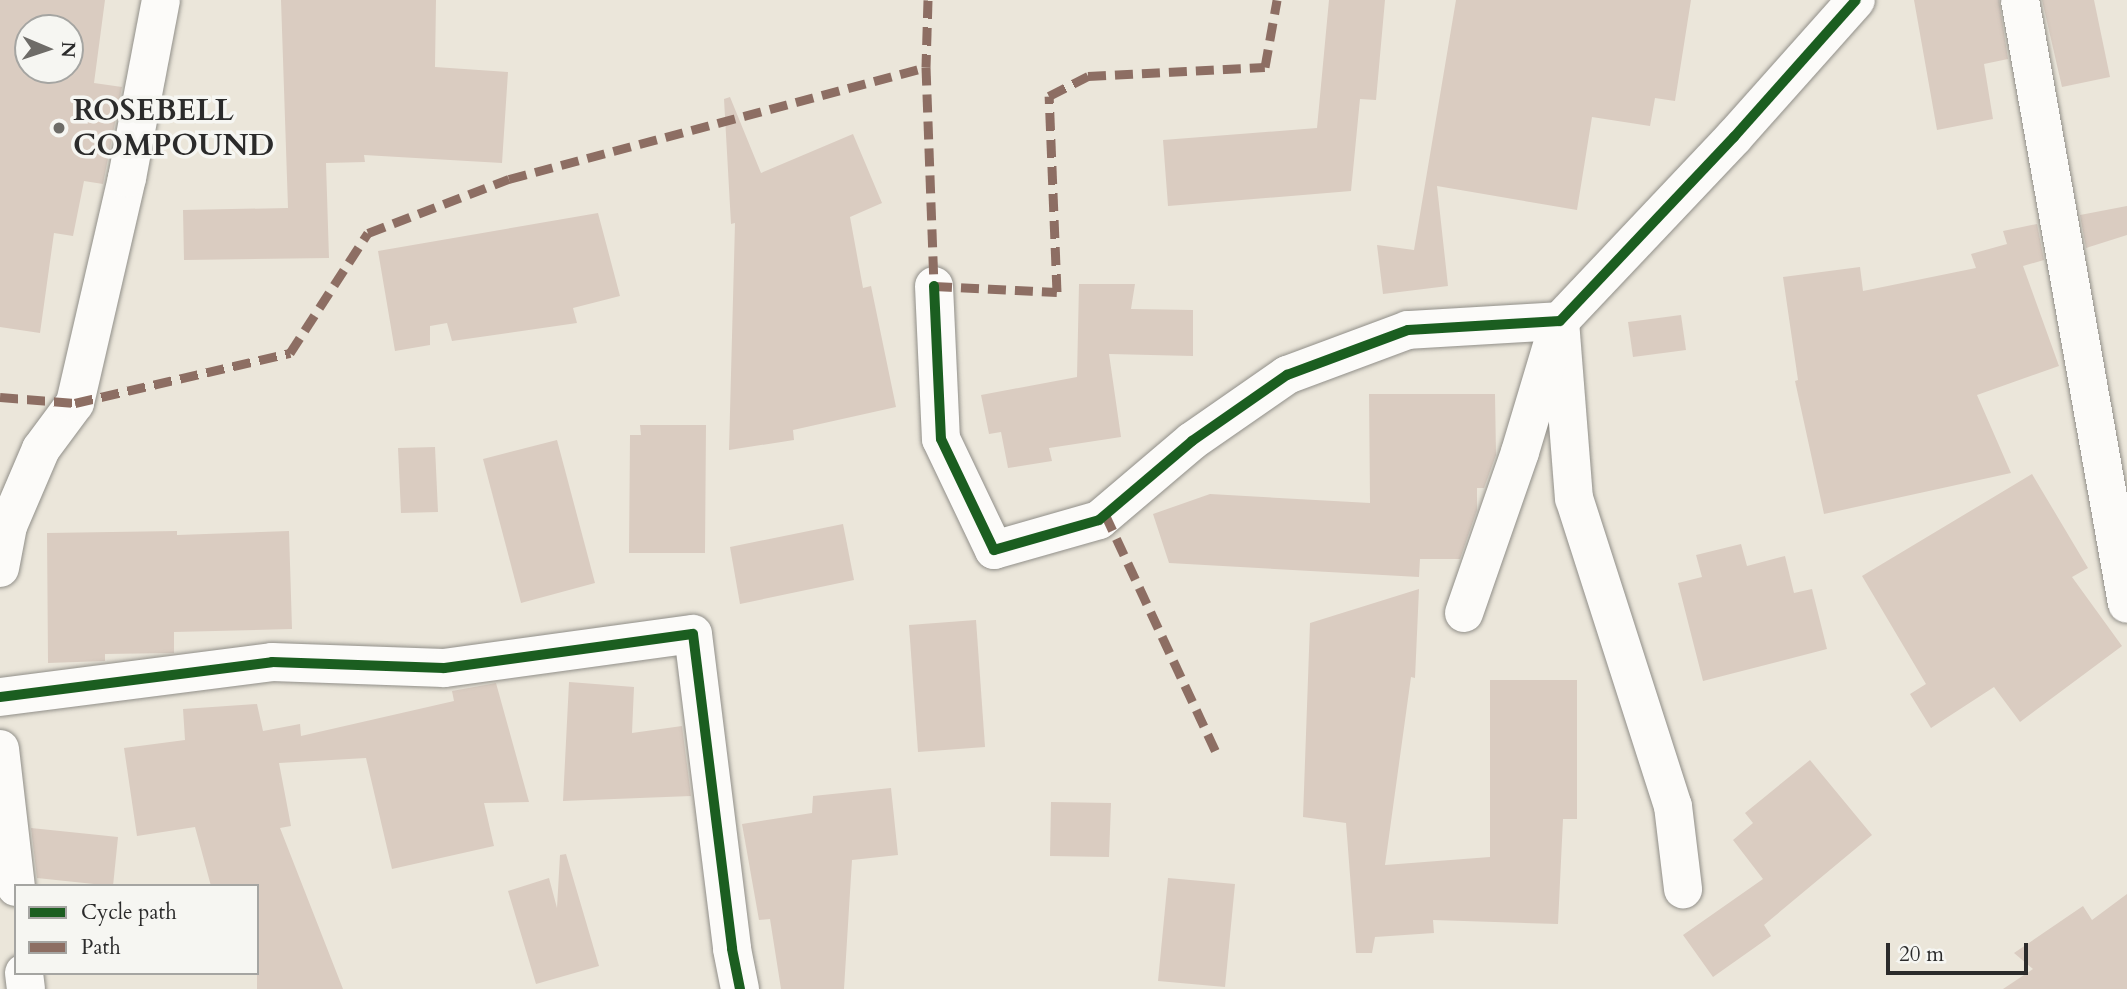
<!DOCTYPE html>
<style>
body{margin:0}
#map{position:relative;width:2127px;height:989px;overflow:hidden;background:#ebe6da;font-family:Cardo,serif}
div>[style]{position:absolute}
.building>*{inset:0;background:#daccc1}
.roads{filter:drop-shadow(0 0 2px #918f89) drop-shadow(0 0 2px #918f89)}
.minor>*{height:38px;margin:-19px;padding:0 19px;transform-origin:19px;border-radius:19px;background:#fcfbf9}
.quiet>*{height:9px;margin-top:-4.5px;transform-origin:0;background:repeating-linear-gradient(90deg,#8d6e63 0 18px,transparent 0 27px)}
.cycleway>*{height:10px;margin:-5px;padding:0 5px;transform-origin:5px;border-radius:5px;background:#1b5e20}
.dots>*{width:19px;height:19px;translate:-50% -50%;box-sizing:border-box;border:4px solid #f6f6f2;border-radius:50%}
span{translate:-50% -50%;white-space:nowrap;text-align:center;line-height:1.15;-webkit-text-stroke:7px #f6f6f2;paint-order:stroke}
.poi-label{font-size:30px;color:#2b2b2b;font-weight:700}
.left{translate:0 -50%;text-align:left}
.legend{position:absolute;left:14px;top:884px;width:245px;height:91px;box-sizing:border-box;background:#f6f6f2;border:2px solid #a5a5a2;margin:0;padding:9px 12px;list-style:none;font-size:21px;color:#2b2b2b}
.legend li{display:flex;align-items:center;gap:14px;height:35px}
.legend b{width:35px;border:2px solid #a5a5a2}
.north{position:absolute;left:14px;top:14px;width:70px;height:70px;box-sizing:border-box;background:#f6f6f2;border:2px solid #a5a5a2;border-radius:50%;rotate:92deg;font-size:19px;font-weight:700;line-height:28px;text-align:center;color:#2b2b2b}
.north::after{content:'';display:block;margin:auto;width:24px;height:32px;background:#6e6c68;clip-path:polygon(50% 0,100% 100%,50% 72%,0 100%)}
.scale{position:absolute;left:1886px;top:943px;width:142px;height:32px;box-sizing:border-box;border:4px solid #2b2b2b;border-top:0;padding-left:9px;font-size:21px;line-height:24px;white-space:nowrap;color:#2b2b2b;-webkit-text-stroke:5px #f6f6f2;paint-order:stroke}
</style>
<div id="map">
<div class="building">
<i style="clip-path:polygon(evenodd,0 0,105px 0,94px 83px,122px 87px,103px 184px,84px 181px,73px 236px,54px 233px,40px 333px,0 327px,0 0,28px 28px,70px 28px,70px 70px,28px 70px,28px 28px)"></i>
<i style="clip-path:polygon(281px 0,436px 0,435px 67px,508px 72px,502px 163px,364px 155px,365px 162px,326px 163px,329px 258px,184px 260px,183px 210px,288px 208px)"></i>
<i style="clip-path:polygon(1329px 0,1385px 0,1376px 100px,1360px 99px,1351px 191px,1168px 206px,1163px 140px,1317px 128px)"></i>
<i style="clip-path:polygon(1456px 0,1691px 0,1675px 101px,1655px 98px,1650px 126px,1592px 117px,1577px 210px,1437px 186px,1448px 286px,1383px 294px,1377px 245px,1414px 250px)"></i>
<i style="clip-path:polygon(1914px 0,1999px 0,2008px 59px,1984px 64px,1993px 119px,1937px 130px)"></i>
<i style="clip-path:polygon(2042px 0,2094px 0,2110px 77px,2062px 87px)"></i>
<i style="clip-path:polygon(730px 97px,761px 173px,853px 134px,882px 203px,850px 217px,863px 288px,871px 286px,896px 407px,793px 430px,794px 440px,729px 450px,735px 223px,731px 224px,724px 99px)"></i>
<i style="clip-path:polygon(2127px 206px,2127px 235px,2086px 248px,2080px 215px)"></i>
<i style="clip-path:polygon(598px 213px,620px 296px,573px 308px,577px 323px,452px 341px,447px 323px,430px 326px,430px 345px,395px 351px,378px 251px)"></i>
<i style="clip-path:polygon(2037px 224px,2044px 260px,2023px 266px,2059px 366px,1977px 395px,2011px 473px,1824px 514px,1795px 381px,1798px 380px,1783px 277px,1860px 267px,1863px 291px,1976px 268px,1971px 254px,2007px 244px,2003px 231px)"></i>
<i style="clip-path:polygon(1079px 284px,1135px 284px,1131px 309px,1193px 310px,1193px 356px,1109px 354px,1121px 437px,1049px 448px,1052px 461px,1008px 468px,1001px 432px,989px 434px,981px 395px,1077px 377px)"></i>
<i style="clip-path:polygon(1681px 315px,1686px 350px,1633px 357px,1628px 322px)"></i>
<i style="clip-path:polygon(1369px 394px,1495px 394px,1496px 455px,1484px 488px,1477px 488px,1477px 510px,1460px 559px,1420px 559px,1419px 577px,1169px 563px,1153px 514px,1210px 494px,1370px 503px)"></i>
<i style="clip-path:polygon(640px 425px,706px 425px,705px 553px,629px 553px,630px 435px,641px 435px)"></i>
<i style="clip-path:polygon(557px 440px,595px 583px,521px 603px,483px 459px)"></i>
<i style="clip-path:polygon(435px 447px,438px 512px,401px 513px,398px 448px)"></i>
<i style="clip-path:polygon(2032px 474px,2088px 568px,2072px 577px,2122px 646px,2020px 722px,1994px 687px,1931px 728px,1910px 694px,1926px 684px,1862px 576px)"></i>
<i style="clip-path:polygon(843px 524px,854px 580px,740px 604px,730px 547px)"></i>
<i style="clip-path:polygon(177px 531px,177px 535px,289px 531px,292px 629px,174px 632px,174px 653px,105px 654px,105px 661px,48px 663px,47px 533px)"></i>
<i style="clip-path:polygon(1741px 544px,1747px 566px,1785px 556px,1794px 593px,1812px 589px,1827px 649px,1703px 681px,1678px 583px,1702px 577px,1696px 555px)"></i>
<i style="clip-path:polygon(1419px 589px,1415px 678px,1411px 677px,1385px 865px,1490px 857px,1490px 680px,1577px 680px,1577px 819px,1563px 819px,1558px 924px,1433px 920px,1434px 933px,1375px 937px,1372px 953px,1356px 953px,1346px 823px,1303px 817px,1310px 623px)"></i>
<i style="clip-path:polygon(976px 620px,985px 747px,918px 752px,909px 625px)"></i>
<i style="clip-path:polygon(569px 682px,634px 687px,632px 733px,682px 726px,691px 796px,563px 801px)"></i>
<i style="clip-path:polygon(496px 683px,529px 802px,484px 803px,494px 846px,392px 869px,366px 758px,279px 763px,291px 826px,280px 828px,343px 989px,257px 989px,257px 886px,211px 886px,195px 827px,137px 836px,124px 748px,185px 740px,183px 709px,257px 704px,263px 731px,300px 724px,301px 736px,454px 701px,452px 691px)"></i>
<i style="clip-path:polygon(1810px 760px,1872px 835px,1764px 925px,1771px 936px,1713px 977px,1683px 935px,1763px 879px,1733px 840px,1753px 823px,1745px 813px)"></i>
<i style="clip-path:polygon(891px 788px,898px 855px,852px 860px,844px 989px,781px 989px,770px 919px,759px 920px,742px 824px,812px 813px,813px 796px)"></i>
<i style="clip-path:polygon(1051px 802px,1111px 803px,1109px 857px,1050px 856px)"></i>
<i style="clip-path:polygon(31px 828px,118px 837px,113px 886px,37px 878px)"></i>
<i style="clip-path:polygon(566px 854px,599px 966px,536px 984px,508px 891px,549px 878px,557px 908px,560px 855px)"></i>
<i style="clip-path:polygon(1168px 878px,1235px 884px,1225px 987px,1158px 981px)"></i>
<i style="clip-path:polygon(2127px 894px,2127px 989px,2003px 989px,2033px 969px,2014px 953px,2083px 906px,2092px 920px)"></i>
</div>
<div class="roads">
<div class="minor">
<i style="left:2020px;top:0;width:613px;rotate:79.95deg"></i>
<i style="left:934px;top:286px;width:153px;rotate:87.4deg"></i>
<i style="left:941px;top:439px;width:123px;rotate:64.5deg"></i>
<i style="left:994px;top:550px;width:109px;rotate:-15.9deg"></i>
<i style="left:1099px;top:520px;width:122px;rotate:-40.3deg"></i>
<i style="left:1192px;top:441px;width:116px;rotate:-34.8deg"></i>
<i style="left:1287px;top:375px;width:129px;rotate:-20.4deg"></i>
<i style="left:1408px;top:330px;width:152px;rotate:-3.4deg"></i>
<i style="left:1560px;top:321px;width:253px;rotate:-46.6deg"></i>
<i style="left:1734px;top:137px;width:183px;rotate:-48.3deg"></i>
<i style="left:1560px;top:321px;width:178px;rotate:85.5deg"></i>
<i style="left:1574px;top:498px;width:324px;rotate:72.2deg"></i>
<i style="left:1673px;top:806px;width:84px;rotate:83.1deg"></i>
<i style="left:0;top:568px;width:43px;rotate:-79.2deg"></i>
<i style="left:8px;top:526px;width:84px;rotate:-66.8deg"></i>
<i style="left:41px;top:449px;width:57px;rotate:-53.5deg"></i>
<i style="left:75px;top:403px;width:231px;rotate:-77deg"></i>
<i style="left:127px;top:178px;width:181px;rotate:-79.2deg"></i>
<i style="left:1464px;top:613px;width:170px;rotate:-70.8deg"></i>
<i style="left:1520px;top:452px;width:118px;rotate:-73.3deg"></i>
<i style="left:0;top:697px;width:274px;rotate:-7.3deg"></i>
<i style="left:272px;top:662px;width:172px;rotate:2deg"></i>
<i style="left:444px;top:668px;width:251px;rotate:-7.8deg"></i>
<i style="left:693px;top:634px;width:317px;rotate:82.9deg"></i>
<i style="left:732px;top:949px;width:41px;rotate:78.7deg"></i>
<i style="left:0;top:749px;width:139px;rotate:83.4deg"></i>
<i style="left:24px;top:973px;width:16px;rotate:83deg"></i>
</div>
</div>
<div class="quiet">
<i style="left:928px;top:0;width:67px;rotate:91.7deg"></i>
<i style="left:926px;top:67px;width:219px;rotate:87.9deg"></i>
<i style="left:934px;top:286px;width:123px;rotate:2.8deg"></i>
<i style="left:1057px;top:292px;width:196px;rotate:-92.3deg"></i>
<i style="left:1049px;top:96px;width:44px;rotate:-27.1deg"></i>
<i style="left:1088px;top:76px;width:177px;rotate:-2.9deg"></i>
<i style="left:1265px;top:67px;width:68px;rotate:-79.8deg"></i>
<i style="left:0;top:397px;width:75px;rotate:4.6deg"></i>
<i style="left:75px;top:403px;width:221px;rotate:-13.1deg"></i>
<i style="left:290px;top:353px;width:143px;rotate:-57deg"></i>
<i style="left:368px;top:233px;width:151px;rotate:-21deg"></i>
<i style="left:509px;top:179px;width:432px;rotate:-15deg"></i>
<i style="left:1105px;top:514px;width:265px;rotate:65deg"></i>
</div>
<div class="cycleway">
<i style="left:934px;top:286px;width:153px;rotate:87.4deg"></i>
<i style="left:941px;top:439px;width:123px;rotate:64.5deg"></i>
<i style="left:994px;top:550px;width:109px;rotate:-15.9deg"></i>
<i style="left:1099px;top:520px;width:122px;rotate:-40.3deg"></i>
<i style="left:1192px;top:441px;width:116px;rotate:-34.8deg"></i>
<i style="left:1287px;top:375px;width:129px;rotate:-20.4deg"></i>
<i style="left:1408px;top:330px;width:152px;rotate:-3.4deg"></i>
<i style="left:1560px;top:321px;width:253px;rotate:-46.6deg"></i>
<i style="left:1734px;top:137px;width:183px;rotate:-48.3deg"></i>
<i style="left:0;top:697px;width:274px;rotate:-7.3deg"></i>
<i style="left:272px;top:662px;width:172px;rotate:2deg"></i>
<i style="left:444px;top:668px;width:251px;rotate:-7.8deg"></i>
<i style="left:693px;top:634px;width:317px;rotate:82.9deg"></i>
<i style="left:732px;top:949px;width:41px;rotate:78.7deg"></i>
</div>
<div class="dots">
<i style="left:59px;top:128px;background:#6e6c68"></i>
</div>
<div class="poi-label">
<span class="left" style="left:73px;top:128px">ROSEBELL<br>COMPOUND</span>
</div>
<ul class="legend">
<li><b style="height:9px;background:#1b5e20"></b>Cycle path</li>
<li><b style="height:9px;background:#8d6e63"></b>Path</li>
</ul>
<div class="north">N</div>
<div class="scale">20 m</div>
</div>
